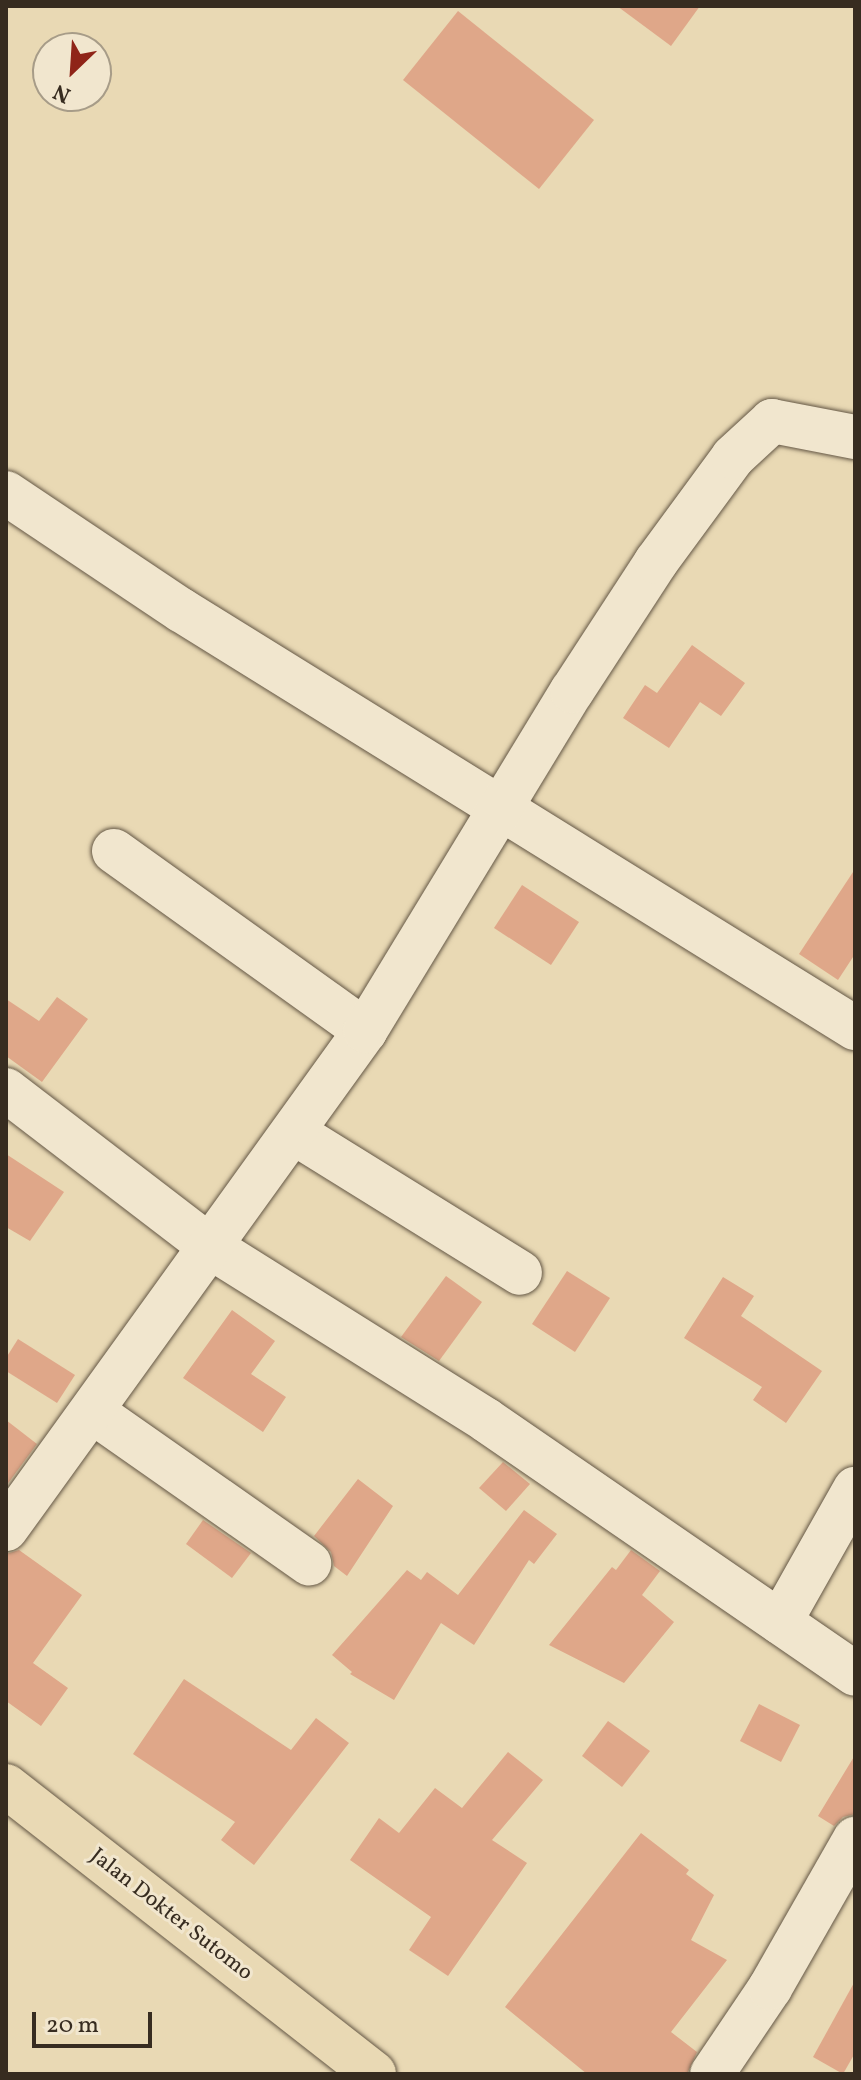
<!DOCTYPE html>
<style>
body{margin:0}
#map{position:relative;width:861px;height:2080px;overflow:hidden;background:#e9d9b4;font-family:Vollkorn,serif}
div>[style]{position:absolute}
.building>*{inset:0;background:#dfa789}
.roads{filter:drop-shadow(0 0 2px #645745) drop-shadow(0 0 2px #645745)}
.minor>*{height:44px;margin:-22px;padding:0 22px;transform-origin:22px;border-radius:22px;background:#f1e6ce}
.major>*{height:44px;margin:-22px;padding:0 22px;transform-origin:22px;border-radius:22px;background:#e9d9b4}
span{translate:-50% -50%;white-space:nowrap;text-align:center;line-height:1.15;-webkit-text-stroke:6px #f1e6ce;paint-order:stroke}
.street-label{font-size:22px;color:#372c20}
.frame{position:absolute;inset:0;border:8px solid #372c20;pointer-events:none}
.north{position:absolute;left:32px;top:32px;width:80px;height:80px;box-sizing:border-box;background:#f1e6ce;border:2px solid #a79c88;border-radius:50%;rotate:205deg;font-size:22px;font-weight:700;line-height:32px;text-align:center;color:#372c20}
.north::after{content:'';display:block;margin:auto;width:28px;height:36px;background:#8f2418;clip-path:polygon(50% 0,100% 100%,50% 72%,0 100%)}
.scale{position:absolute;left:32px;top:2012px;width:120px;height:36px;box-sizing:border-box;border:4px solid #372c20;border-top:0;padding-left:10px;font-size:24px;line-height:28px;white-space:nowrap;color:#372c20;-webkit-text-stroke:6px #f1e6ce;paint-order:stroke}
</style>
<div id="map">
<div class="building">
<i style="clip-path:polygon(617px 6px,700px 6px,671px 46px)"></i>
<i style="clip-path:polygon(458px 11px,594px 120px,539px 189px,403px 80px)"></i>
<i style="clip-path:polygon(692px 645px,745px 683px,721px 716px,700px 702px,669px 748px,623px 718px,645px 685px,657px 693px)"></i>
<i style="clip-path:polygon(855px 869px,855px 954px,838px 980px,799px 954px)"></i>
<i style="clip-path:polygon(522px 885px,579px 922px,551px 965px,494px 928px)"></i>
<i style="clip-path:polygon(57px 997px,88px 1019px,42px 1082px,6px 1056px,6px 999px,39px 1021px)"></i>
<i style="clip-path:polygon(6px 1154px,64px 1192px,30px 1241px,6px 1227px)"></i>
<i style="clip-path:polygon(567px 1271px,610px 1298px,575px 1352px,532px 1324px)"></i>
<i style="clip-path:polygon(446px 1276px,482px 1302px,439px 1361px,401px 1337px)"></i>
<i style="clip-path:polygon(723px 1277px,754px 1296px,741px 1316px,822px 1371px,786px 1423px,753px 1400px,762px 1387px,684px 1338px)"></i>
<i style="clip-path:polygon(232px 1310px,275px 1341px,251px 1374px,286px 1397px,263px 1432px,183px 1378px)"></i>
<i style="clip-path:polygon(18px 1339px,75px 1375px,57px 1403px,6px 1371px,6px 1358px)"></i>
<i style="clip-path:polygon(6px 1420px,37px 1444px,6px 1486px)"></i>
<i style="clip-path:polygon(503px 1462px,530px 1484px,506px 1511px,479px 1488px)"></i>
<i style="clip-path:polygon(358px 1479px,393px 1506px,347px 1576px,334px 1566px,331px 1552px,314px 1536px)"></i>
<i style="clip-path:polygon(524px 1510px,557px 1534px,534px 1564px,529px 1560px,474px 1645px,441px 1623px,394px 1700px,350px 1674px,352px 1672px,332px 1655px,407px 1570px,421px 1580px,427px 1572px,458px 1595px)"></i>
<i style="clip-path:polygon(203px 1520px,251px 1553px,232px 1578px,186px 1544px)"></i>
<i style="clip-path:polygon(19px 1550px,82px 1595px,33px 1663px,68px 1688px,41px 1726px,6px 1701px,6px 1554px)"></i>
<i style="clip-path:polygon(631px 1550px,660px 1571px,642px 1595px,674px 1622px,624px 1683px,549px 1645px,612px 1567px,616px 1570px)"></i>
<i style="clip-path:polygon(184px 1679px,291px 1750px,316px 1718px,349px 1743px,254px 1865px,221px 1840px,235px 1822px,133px 1754px)"></i>
<i style="clip-path:polygon(759px 1704px,800px 1725px,781px 1762px,740px 1741px)"></i>
<i style="clip-path:polygon(608px 1721px,650px 1751px,622px 1787px,582px 1756px)"></i>
<i style="clip-path:polygon(508px 1752px,543px 1780px,492px 1840px,527px 1863px,448px 1976px,409px 1950px,431px 1917px,350px 1860px,379px 1818px,399px 1833px,435px 1788px,462px 1808px)"></i>
<i style="clip-path:polygon(855px 1755px,855px 1814px,843px 1817px,834px 1826px,818px 1816px)"></i>
<i style="clip-path:polygon(641px 1833px,689px 1870px,686px 1874px,714px 1895px,691px 1940px,727px 1960px,671px 2032px,697px 2052px,687px 2074px,587px 2074px,505px 2007px)"></i>
<i style="clip-path:polygon(855px 1981px,855px 2053px,843px 2074px,813px 2057px)"></i>
</div>
<div class="roads">
<div class="minor">
<i style="left:6px;top:493px;width:211px;rotate:33.8deg"></i>
<i style="left:181px;top:610px;width:793px;rotate:31.81deg"></i>
<i style="left:114px;top:851px;width:309px;rotate:35.6deg"></i>
<i style="left:6px;top:1090px;width:260px;rotate:37.5deg"></i>
<i style="left:212px;top:1248px;width:324px;rotate:32.1deg"></i>
<i style="left:486px;top:1420px;width:448px;rotate:34.5deg"></i>
<i style="left:293px;top:1132px;width:267px;rotate:31.8deg"></i>
<i style="left:93px;top:1412px;width:264px;rotate:35deg"></i>
<i style="left:6px;top:1529px;width:614px;rotate:-54.21deg"></i>
<i style="left:365px;top:1031px;width:398px;rotate:-58.7deg"></i>
<i style="left:572px;top:691px;width:154px;rotate:-56.9deg"></i>
<i style="left:656px;top:562px;width:130px;rotate:-53.7deg"></i>
<i style="left:733px;top:457px;width:53px;rotate:-42.7deg"></i>
<i style="left:772px;top:421px;width:85px;rotate:10.9deg"></i>
<i style="left:780px;top:1622px;width:153px;rotate:-60.6deg"></i>
<i style="left:712px;top:2074px;width:104px;rotate:-56deg"></i>
<i style="left:770px;top:1988px;width:172px;rotate:-60.3deg"></i>
</div>
<div class="major">
<i style="left:6px;top:1786px;width:467px;rotate:38deg"></i>
</div>
</div>
<div class="street-label">
<span style="left:171px;top:1915px;rotate:38deg">Jalan Dokter Sutomo</span>
</div>
<div class="frame"></div>
<div class="north">N</div>
<div class="scale">20 m</div>
</div>
